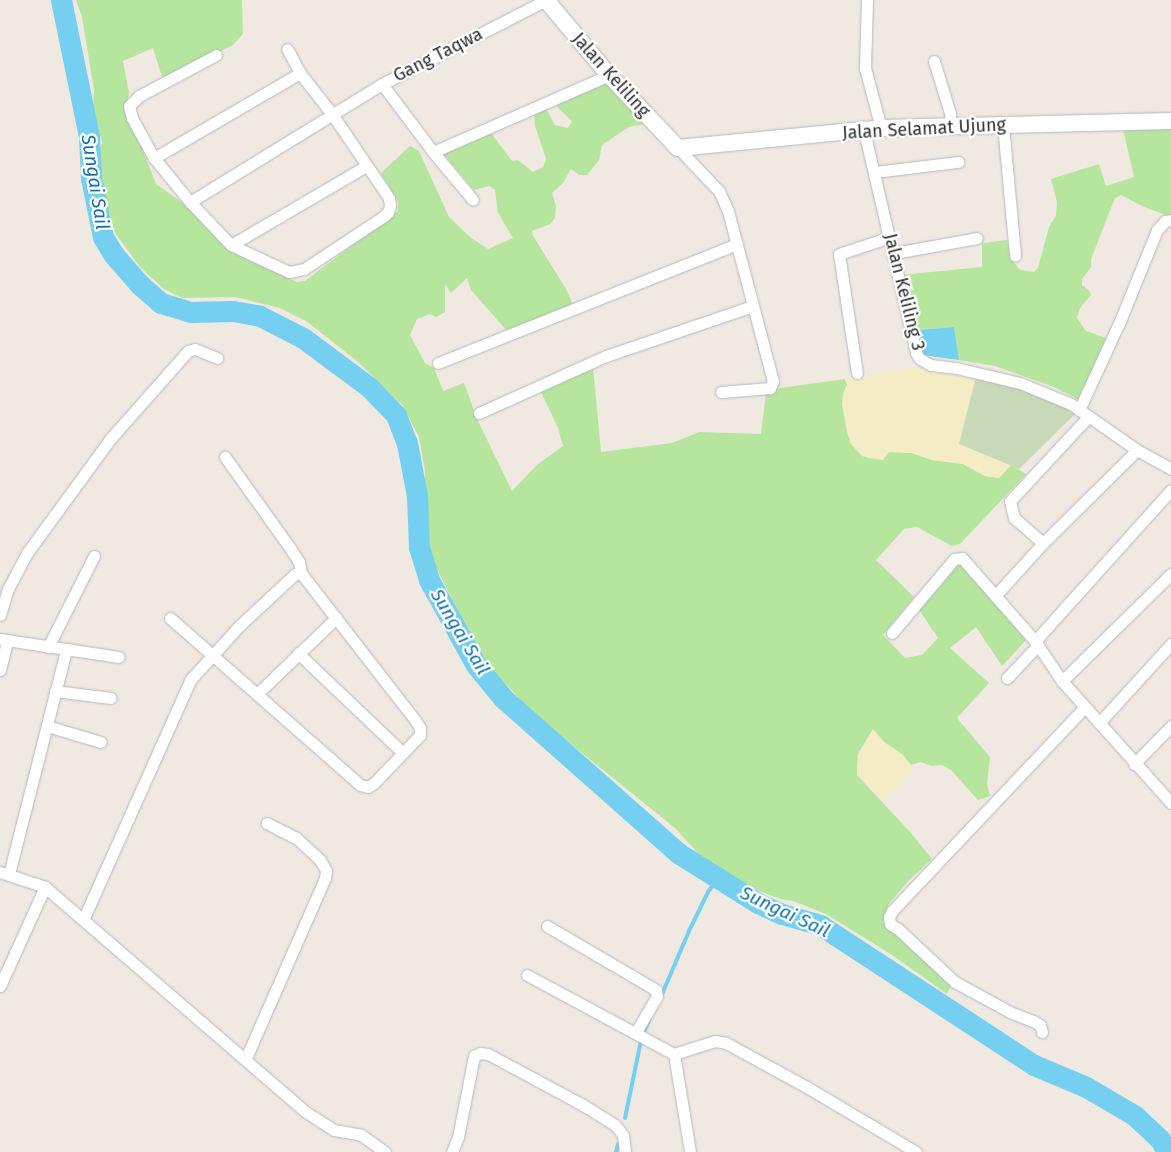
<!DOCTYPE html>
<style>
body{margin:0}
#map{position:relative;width:1171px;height:1152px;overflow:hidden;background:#efe9e1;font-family:"Fira Sans",sans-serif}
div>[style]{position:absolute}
.green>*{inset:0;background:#b6e59e}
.sand>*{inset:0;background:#f3ecc5}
.cemetery>*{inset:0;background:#c8d9b8}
.water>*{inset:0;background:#75cff0}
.stream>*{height:4px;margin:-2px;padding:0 2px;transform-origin:2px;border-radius:2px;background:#75cff0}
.river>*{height:21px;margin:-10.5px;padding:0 10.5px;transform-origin:10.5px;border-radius:10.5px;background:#75cff0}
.roads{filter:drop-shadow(0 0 1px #b4b7c1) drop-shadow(0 0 1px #b4b7c1)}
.street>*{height:11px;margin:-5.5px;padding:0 5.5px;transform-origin:5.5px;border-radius:5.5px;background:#fff}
.secondary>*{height:16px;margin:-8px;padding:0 8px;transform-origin:8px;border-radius:8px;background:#fff}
span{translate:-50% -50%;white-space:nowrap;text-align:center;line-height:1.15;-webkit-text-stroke:4.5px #fff;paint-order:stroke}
.street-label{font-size:18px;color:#2e2e2e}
.water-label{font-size:19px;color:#0d6fa3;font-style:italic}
</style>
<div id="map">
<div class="green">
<i style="clip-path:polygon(76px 0,242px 0,243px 34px,233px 45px,163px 80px,153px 48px,123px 61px,129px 93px,127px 110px,156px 184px,184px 204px,224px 246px,245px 258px,297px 282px,305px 281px,398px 211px,398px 202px,381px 173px,410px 146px,419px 151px,449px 217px,470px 237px,488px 249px,513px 238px,498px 213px,495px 190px,490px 186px,474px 190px,443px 153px,491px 133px,512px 161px,518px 160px,533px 172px,543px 167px,546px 159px,535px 126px,534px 115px,546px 109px,555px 125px,568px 128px,572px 121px,556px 106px,583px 89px,607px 78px,645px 121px,644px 124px,629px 127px,602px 145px,599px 160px,587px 175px,579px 175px,571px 169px,563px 183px,552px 193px,556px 206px,555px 218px,550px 224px,532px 231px,532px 234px,566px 289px,573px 305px,507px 331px,471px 290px,467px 278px,451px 293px,445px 284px,445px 312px,436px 317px,430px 314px,417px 319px,410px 335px,425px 363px,434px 368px,443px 391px,464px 383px,478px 421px,512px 491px,538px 464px,563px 446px,558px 428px,541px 392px,593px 367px,601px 452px,672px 443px,699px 432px,761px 434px,766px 394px,780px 388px,845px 379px,847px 385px,843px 394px,889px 452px,912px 453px,932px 460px,963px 464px,985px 476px,999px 478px,1011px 465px,1026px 474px,960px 544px,952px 546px,917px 527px,904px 529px,876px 560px,914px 597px,883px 635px,905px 658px,922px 655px,938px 638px,918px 608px,959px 562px,968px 570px,1026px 640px,1002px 666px,976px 627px,950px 648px,989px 683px,957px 718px,990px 757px,987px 784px,990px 796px,978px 800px,951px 770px,942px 765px,931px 766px,921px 762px,911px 765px,902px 754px,885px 743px,873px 730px,858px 754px,857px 775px,911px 833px,932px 859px,909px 880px,889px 904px,886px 913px,952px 983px,947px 994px,892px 955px,826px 914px,793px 901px,781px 899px,764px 893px,734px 879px,698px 853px,675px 828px,535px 715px,482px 659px,426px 547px,425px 471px,419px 437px,403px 406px,357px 361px,306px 321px,280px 308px,235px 297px,182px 298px,164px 289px,140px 267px,115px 233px,106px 203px,99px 158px,102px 142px,93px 109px,94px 90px,82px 17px)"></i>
<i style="clip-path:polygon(1171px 126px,1171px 217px,1144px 207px,1121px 195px,1115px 198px,1091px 259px,1091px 267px,1082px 279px,1082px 285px,1089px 290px,1091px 295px,1080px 308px,1077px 318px,1086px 331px,1106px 338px,1079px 400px,1054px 387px,995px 366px,959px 360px,954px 327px,917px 330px,901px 275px,982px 267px,982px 243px,1007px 240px,1012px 260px,1020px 270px,1034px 272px,1038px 268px,1049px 227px,1056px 216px,1057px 202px,1051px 179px,1099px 164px,1106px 186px,1134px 177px,1123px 129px)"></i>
</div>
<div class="sand">
<i style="clip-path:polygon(916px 367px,977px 373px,959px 444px,1011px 465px,999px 478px,985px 476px,963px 464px,932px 460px,912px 453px,889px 452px,883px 460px,868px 458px,862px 456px,851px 444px,847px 432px,842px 405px,843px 394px,847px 385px,845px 379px)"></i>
<i style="clip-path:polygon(873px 729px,885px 743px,902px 754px,911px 765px,912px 772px,882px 801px,857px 772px,858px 754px)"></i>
</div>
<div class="cemetery">
<i style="clip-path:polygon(977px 373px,1079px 410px,1019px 469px,959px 444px)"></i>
</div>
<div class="water">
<i style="clip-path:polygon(954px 327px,959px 360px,922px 355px,917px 330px)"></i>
</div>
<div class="stream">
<i style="left:660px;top:999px;width:74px;rotate:-66.9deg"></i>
<i style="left:689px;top:931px;width:43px;rotate:-64deg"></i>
<i style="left:708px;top:892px;width:17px;rotate:-54deg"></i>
<i style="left:645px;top:1030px;width:13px;rotate:-67deg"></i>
<i style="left:625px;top:1118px;width:79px;rotate:-78.3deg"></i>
<i style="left:616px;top:1152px;width:8px;rotate:-76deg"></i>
</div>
<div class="river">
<i style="left:61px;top:0;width:139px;rotate:78.4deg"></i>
<i style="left:89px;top:136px;width:42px;rotate:87.3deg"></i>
<i style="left:91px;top:178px;width:60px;rotate:78.5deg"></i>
<i style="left:103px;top:237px;width:21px;rotate:59deg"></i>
<i style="left:114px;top:255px;width:38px;rotate:49deg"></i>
<i style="left:139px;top:284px;width:29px;rotate:41deg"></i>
<i style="left:161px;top:303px;width:31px;rotate:17deg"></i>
<i style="left:191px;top:312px;width:42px;rotate:-1.4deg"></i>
<i style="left:233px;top:311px;width:27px;rotate:10deg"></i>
<i style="left:260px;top:316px;width:48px;rotate:27.1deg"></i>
<i style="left:303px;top:338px;width:82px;rotate:36.6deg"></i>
<i style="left:369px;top:387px;width:39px;rotate:46deg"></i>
<i style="left:396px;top:415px;width:30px;rotate:69deg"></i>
<i style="left:407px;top:443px;width:54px;rotate:79.3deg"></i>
<i style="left:417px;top:496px;width:51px;rotate:87.8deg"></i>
<i style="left:419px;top:547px;width:34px;rotate:73deg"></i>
<i style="left:429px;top:580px;width:97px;rotate:61.1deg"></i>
<i style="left:476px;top:665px;width:43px;rotate:50.7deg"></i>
<i style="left:503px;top:698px;width:234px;rotate:41.5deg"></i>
<i style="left:678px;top:853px;width:94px;rotate:32deg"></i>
<i style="left:758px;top:903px;width:26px;rotate:25deg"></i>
<i style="left:782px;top:914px;width:40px;rotate:16deg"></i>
<i style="left:820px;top:925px;width:256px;rotate:33.2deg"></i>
<i style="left:1034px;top:1065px;width:56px;rotate:22.9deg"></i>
<i style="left:1086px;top:1087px;width:56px;rotate:30.3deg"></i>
<i style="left:1134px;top:1115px;width:35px;rotate:43deg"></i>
<i style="left:1160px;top:1139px;width:15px;rotate:62deg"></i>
</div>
<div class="roads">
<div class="street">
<i style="left:867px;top:0;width:68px;rotate:91.7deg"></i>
<i style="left:865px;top:68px;width:62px;rotate:75.1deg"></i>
<i style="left:216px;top:55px;width:87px;rotate:152deg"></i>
<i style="left:139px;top:96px;width:14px;rotate:135deg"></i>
<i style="left:129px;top:106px;width:12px;rotate:76deg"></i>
<i style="left:132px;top:118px;width:46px;rotate:61.2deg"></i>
<i style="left:154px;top:158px;width:57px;rotate:50.7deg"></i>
<i style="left:190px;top:202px;width:59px;rotate:46.4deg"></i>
<i style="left:231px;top:245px;width:64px;rotate:25deg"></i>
<i style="left:289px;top:272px;width:15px;rotate:-11deg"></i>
<i style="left:304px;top:269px;width:96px;rotate:-33.5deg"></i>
<i style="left:384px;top:216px;width:6px;rotate:-45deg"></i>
<i style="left:388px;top:212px;width:6px;rotate:-72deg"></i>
<i style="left:390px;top:206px;width:8px;rotate:-97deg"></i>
<i style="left:389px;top:198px;width:102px;rotate:-124.2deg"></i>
<i style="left:332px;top:114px;width:52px;rotate:-128deg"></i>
<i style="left:300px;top:73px;width:27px;rotate:-118deg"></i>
<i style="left:934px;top:61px;width:54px;rotate:72.9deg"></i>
<i style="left:950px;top:113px;width:13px;rotate:86deg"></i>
<i style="left:382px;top:84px;width:85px;rotate:53.1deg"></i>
<i style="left:433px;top:152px;width:62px;rotate:50.2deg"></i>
<i style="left:1003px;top:125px;width:131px;rotate:84.7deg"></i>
<i style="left:864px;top:131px;width:228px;rotate:76.8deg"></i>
<i style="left:916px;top:353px;width:7px;rotate:56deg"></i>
<i style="left:920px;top:359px;width:13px;rotate:29deg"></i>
<i style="left:931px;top:365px;width:25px;rotate:7deg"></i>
<i style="left:956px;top:368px;width:66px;rotate:13.2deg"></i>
<i style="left:1020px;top:383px;width:55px;rotate:22.4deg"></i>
<i style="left:1071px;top:404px;width:80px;rotate:34.9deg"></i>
<i style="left:1137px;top:450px;width:39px;rotate:29deg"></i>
<i style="left:678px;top:148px;width:59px;rotate:46.4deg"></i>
<i style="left:719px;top:191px;width:22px;rotate:66deg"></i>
<i style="left:728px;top:211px;width:176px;rotate:75.2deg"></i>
<i style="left:773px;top:381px;width:8px;rotate:113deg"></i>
<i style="left:770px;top:388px;width:49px;rotate:175.3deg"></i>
<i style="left:433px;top:152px;width:192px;rotate:-23.6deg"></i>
<i style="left:154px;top:158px;width:169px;rotate:-30.2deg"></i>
<i style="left:875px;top:172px;width:84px;rotate:-6.9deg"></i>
<i style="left:190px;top:202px;width:225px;rotate:-31.6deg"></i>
<i style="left:382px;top:84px;width:184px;rotate:-27.1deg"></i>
<i style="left:231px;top:245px;width:156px;rotate:-30.3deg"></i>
<i style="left:894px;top:253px;width:84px;rotate:-10.2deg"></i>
<i style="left:438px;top:363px;width:322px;rotate:-21.7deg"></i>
<i style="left:857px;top:373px;width:120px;rotate:-98.6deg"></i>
<i style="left:839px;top:254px;width:54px;rotate:-18.4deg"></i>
<i style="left:1079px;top:410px;width:98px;rotate:-65.3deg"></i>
<i style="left:1120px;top:321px;width:98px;rotate:-67.9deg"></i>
<i style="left:1157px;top:230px;width:12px;rotate:-48deg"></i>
<i style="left:1165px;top:221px;width:6px;rotate:-9deg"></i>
<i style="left:479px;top:413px;width:139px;rotate:-24.2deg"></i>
<i style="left:606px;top:356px;width:155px;rotate:-18.8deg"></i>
<i style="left:1043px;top:543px;width:38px;rotate:-139deg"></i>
<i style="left:1014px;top:518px;width:17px;rotate:-103deg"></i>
<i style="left:1010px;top:501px;width:115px;rotate:-47.1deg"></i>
<i style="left:995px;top:596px;width:72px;rotate:-47.8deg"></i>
<i style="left:1043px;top:543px;width:132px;rotate:-44.7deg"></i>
<i style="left:0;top:615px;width:27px;rotate:-73deg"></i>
<i style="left:8px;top:589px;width:41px;rotate:-62.2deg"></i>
<i style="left:27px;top:553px;width:142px;rotate:-53.9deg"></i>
<i style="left:111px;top:438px;width:116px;rotate:-48.5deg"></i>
<i style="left:188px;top:351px;width:7px;rotate:-16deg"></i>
<i style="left:195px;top:349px;width:24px;rotate:22deg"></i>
<i style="left:170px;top:618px;width:253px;rotate:41.3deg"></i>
<i style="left:360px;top:785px;width:8px;rotate:14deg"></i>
<i style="left:368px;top:787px;width:7px;rotate:-34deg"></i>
<i style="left:374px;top:783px;width:66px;rotate:-46.2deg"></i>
<i style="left:420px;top:735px;width:7px;rotate:-90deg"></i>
<i style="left:420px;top:728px;width:9px;rotate:-122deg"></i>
<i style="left:415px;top:720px;width:186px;rotate:-127.8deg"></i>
<i style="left:301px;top:573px;width:11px;rotate:-100deg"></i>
<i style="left:299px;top:562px;width:17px;rotate:-123deg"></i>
<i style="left:290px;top:548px;width:112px;rotate:-125.5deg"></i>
<i style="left:892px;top:633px;width:97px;rotate:-50deg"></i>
<i style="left:954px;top:559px;width:8px;rotate:-7deg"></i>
<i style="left:962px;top:558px;width:111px;rotate:48.7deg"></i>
<i style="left:1035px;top:641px;width:48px;rotate:56deg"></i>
<i style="left:1062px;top:681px;width:164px;rotate:48.2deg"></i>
<i style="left:0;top:639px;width:120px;rotate:8.6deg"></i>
<i style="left:1035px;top:641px;width:203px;rotate:-48deg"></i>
<i style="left:48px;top:647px;width:102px;rotate:-63.2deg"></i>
<i style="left:298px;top:653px;width:145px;rotate:43.6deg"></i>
<i style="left:0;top:670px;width:30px;rotate:-76deg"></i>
<i style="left:1007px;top:678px;width:45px;rotate:-46.8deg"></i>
<i style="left:1062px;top:681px;width:153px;rotate:-44.5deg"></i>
<i style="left:55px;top:691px;width:56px;rotate:7.1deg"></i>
<i style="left:257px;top:694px;width:110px;rotate:-43.9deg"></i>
<i style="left:1099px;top:723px;width:107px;rotate:-47.7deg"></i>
<i style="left:47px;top:726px;width:56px;rotate:16.5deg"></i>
<i style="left:1134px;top:764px;width:53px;rotate:-45.8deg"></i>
<i style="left:0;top:872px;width:47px;rotate:18.4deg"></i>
<i style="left:45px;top:887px;width:345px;rotate:40.8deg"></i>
<i style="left:306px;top:1112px;width:33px;rotate:33deg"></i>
<i style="left:334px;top:1130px;width:27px;rotate:10deg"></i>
<i style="left:361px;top:1135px;width:29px;rotate:35deg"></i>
<i style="left:9px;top:874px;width:231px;rotate:-75.7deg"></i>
<i style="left:83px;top:920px;width:264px;rotate:-65.9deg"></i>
<i style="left:191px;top:679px;width:72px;rotate:-47.8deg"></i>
<i style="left:239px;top:626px;width:76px;rotate:-42.9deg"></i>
<i style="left:295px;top:574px;width:6px;rotate:-9deg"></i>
<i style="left:547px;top:926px;width:126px;rotate:30.4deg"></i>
<i style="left:656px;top:990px;width:6px;rotate:81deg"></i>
<i style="left:657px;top:996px;width:42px;rotate:120.3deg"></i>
<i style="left:527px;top:975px;width:167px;rotate:28.3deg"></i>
<i style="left:674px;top:1054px;width:43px;rotate:-17.6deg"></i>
<i style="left:715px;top:1041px;width:11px;rotate:10deg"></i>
<i style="left:726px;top:1043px;width:90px;rotate:28.6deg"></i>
<i style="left:805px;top:1086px;width:129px;rotate:30.7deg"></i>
<i style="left:0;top:986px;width:109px;rotate:-65.6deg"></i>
<i style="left:1042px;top:1032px;width:7px;rotate:-106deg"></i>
<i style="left:1040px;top:1025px;width:8px;rotate:-150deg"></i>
<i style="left:1033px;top:1021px;width:25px;rotate:-159deg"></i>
<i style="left:1010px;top:1012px;width:63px;rotate:-151.4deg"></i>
<i style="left:955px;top:982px;width:78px;rotate:-137.1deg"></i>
<i style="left:898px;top:929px;width:9px;rotate:-148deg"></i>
<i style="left:890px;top:924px;width:7px;rotate:-98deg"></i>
<i style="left:889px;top:917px;width:7px;rotate:-63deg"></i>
<i style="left:892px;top:911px;width:281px;rotate:-46.6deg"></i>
<i style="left:674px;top:1054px;width:99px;rotate:80.7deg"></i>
<i style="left:246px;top:1058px;width:197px;rotate:-66.3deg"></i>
<i style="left:325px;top:878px;width:8px;rotate:-83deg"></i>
<i style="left:326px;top:870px;width:12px;rotate:-121deg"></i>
<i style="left:320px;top:860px;width:33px;rotate:-137deg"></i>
<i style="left:296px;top:838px;width:33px;rotate:-153deg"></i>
<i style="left:452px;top:1152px;width:16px;rotate:-68deg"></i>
<i style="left:458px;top:1137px;width:83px;rotate:-78.8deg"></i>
<i style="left:474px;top:1056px;width:7px;rotate:-27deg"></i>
<i style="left:480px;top:1053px;width:8px;rotate:7deg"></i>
<i style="left:488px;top:1054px;width:108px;rotate:28.2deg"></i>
<i style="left:583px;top:1105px;width:38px;rotate:32deg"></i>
<i style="left:615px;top:1125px;width:13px;rotate:51deg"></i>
<i style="left:623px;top:1135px;width:17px;rotate:83deg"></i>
</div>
<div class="secondary">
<i style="left:546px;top:0;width:98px;rotate:50deg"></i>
<i style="left:609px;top:75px;width:100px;rotate:46.6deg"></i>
<i style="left:678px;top:148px;width:204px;rotate:-5.6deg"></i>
<i style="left:881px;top:128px;width:290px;rotate:-1.4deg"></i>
</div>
</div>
<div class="street-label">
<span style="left:438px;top:55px;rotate:-27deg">Gang Taqwa</span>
<span style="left:611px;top:75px;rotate:48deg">Jalan Keliling</span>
<span style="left:924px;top:129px;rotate:-3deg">Jalan Selamat Ujung</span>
<span style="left:904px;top:292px;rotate:76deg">Jalan Keliling 3</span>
</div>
<div class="water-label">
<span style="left:95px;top:182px;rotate:81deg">Sungai Sail</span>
<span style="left:460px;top:632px;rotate:59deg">Sungai Sail</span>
<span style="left:785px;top:912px;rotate:25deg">Sungai Sail</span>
</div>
</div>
